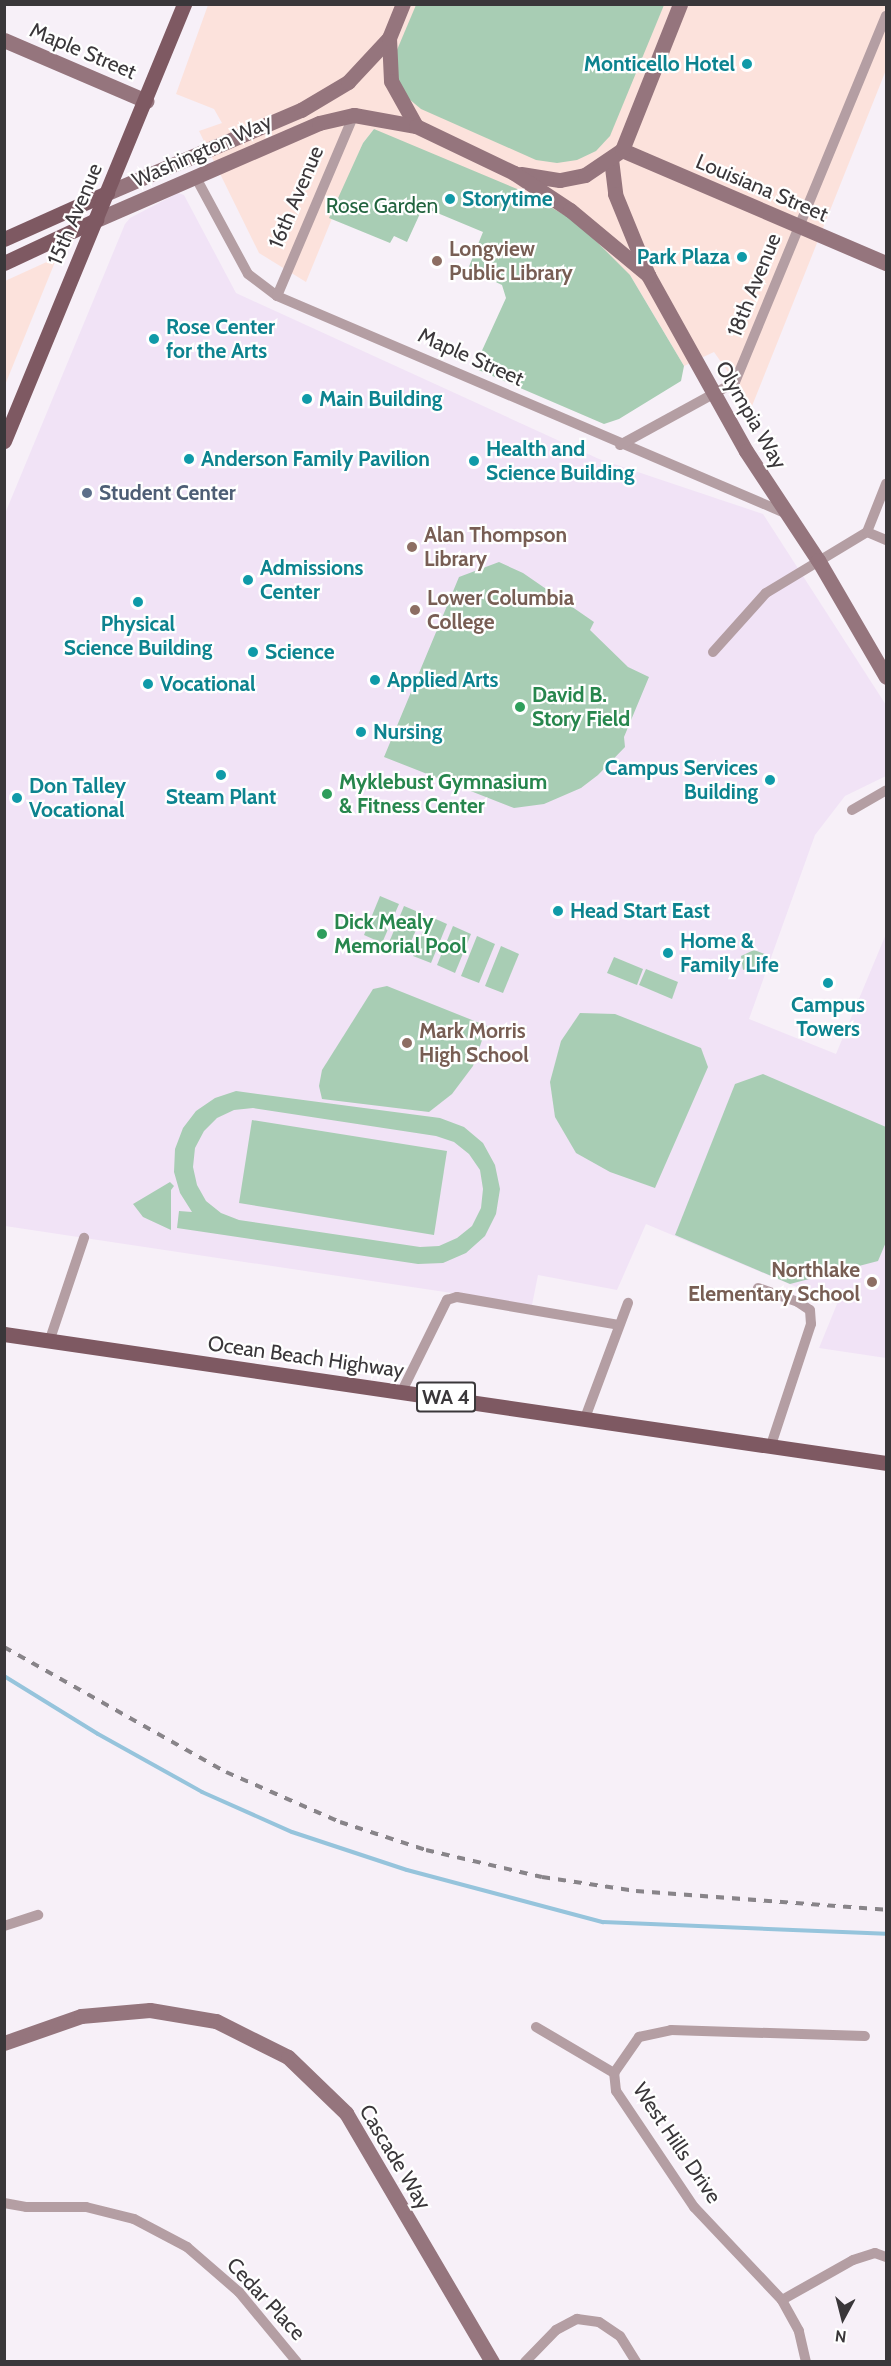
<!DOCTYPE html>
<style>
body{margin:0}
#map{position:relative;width:891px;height:2366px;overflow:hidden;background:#f7f0f8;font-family:Cabin,sans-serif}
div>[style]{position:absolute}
.commercial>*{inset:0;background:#fce2dc}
.education>*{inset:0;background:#f1e3f6}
.green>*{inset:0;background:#a8cdb4}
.stream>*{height:4px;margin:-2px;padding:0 2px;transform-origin:2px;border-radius:2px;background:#96c4dc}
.street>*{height:10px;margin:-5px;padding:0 5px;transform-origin:5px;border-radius:5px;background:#b49ea3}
.secondary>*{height:15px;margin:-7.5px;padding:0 7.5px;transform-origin:7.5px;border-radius:7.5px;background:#95757d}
.primary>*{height:15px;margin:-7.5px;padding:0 7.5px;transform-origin:7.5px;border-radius:7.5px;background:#7e5962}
.rail>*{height:4px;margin-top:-2px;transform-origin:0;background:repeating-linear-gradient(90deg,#888489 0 8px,transparent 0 16px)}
.dots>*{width:16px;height:16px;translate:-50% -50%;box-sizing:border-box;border:3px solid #fff;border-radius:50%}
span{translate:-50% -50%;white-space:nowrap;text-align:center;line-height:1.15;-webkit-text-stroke:4.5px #fff;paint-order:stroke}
.shield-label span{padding:2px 4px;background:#fff;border:2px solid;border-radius:4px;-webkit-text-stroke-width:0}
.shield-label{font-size:20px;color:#3a373a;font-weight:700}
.street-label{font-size:21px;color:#3a373a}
.culture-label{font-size:21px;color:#0d838f;font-weight:700}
.right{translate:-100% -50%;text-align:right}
.left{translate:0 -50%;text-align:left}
.park-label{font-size:21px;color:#22643f}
.education-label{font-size:21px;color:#785e54;font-weight:700}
.service-label{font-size:21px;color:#4e5e75;font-weight:700}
.leisure-label{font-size:21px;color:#27864d;font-weight:700}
.frame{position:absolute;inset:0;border:6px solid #3a373a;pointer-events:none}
.north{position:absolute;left:813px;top:2288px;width:60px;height:60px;-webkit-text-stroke:4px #fff;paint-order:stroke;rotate:187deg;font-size:16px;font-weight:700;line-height:24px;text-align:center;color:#3a373a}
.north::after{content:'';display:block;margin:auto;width:21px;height:27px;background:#3a373a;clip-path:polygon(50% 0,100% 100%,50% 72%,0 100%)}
</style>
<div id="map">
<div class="commercial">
<i style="clip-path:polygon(208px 5px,886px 5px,886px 70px,752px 406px,714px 352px,684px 366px,630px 275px,374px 129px,363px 143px,306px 282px,259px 253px,199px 131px,222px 123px,214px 109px,176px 94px)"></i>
<i style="clip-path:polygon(51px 260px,55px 262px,5px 385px,5px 281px)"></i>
</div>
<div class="education">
<i style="clip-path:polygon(178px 193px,184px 195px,236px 293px,599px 459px,763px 514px,886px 705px,886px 776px,845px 796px,815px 835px,749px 1019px,836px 1054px,886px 934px,886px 1358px,819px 1348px,837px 1304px,646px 1224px,617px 1290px,538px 1275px,532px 1305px,5px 1226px,4px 516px,125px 224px,130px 218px)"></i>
</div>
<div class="green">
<i style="clip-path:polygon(416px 5px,664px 5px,610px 136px,596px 151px,577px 160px,557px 163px,536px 160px,421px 109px,409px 99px,400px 87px,394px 57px)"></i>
<i style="clip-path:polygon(374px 129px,522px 191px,577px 222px,630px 275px,684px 366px,681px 381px,619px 419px,604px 424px,474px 368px,506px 298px,502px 285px,468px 269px,483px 232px,423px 207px,407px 242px,394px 236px,390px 243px,329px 218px,363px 143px)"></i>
<i style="clip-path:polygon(499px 562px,523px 573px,594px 622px,590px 630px,628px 667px,649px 677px,624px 737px,625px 747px,598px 775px,581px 788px,544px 804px,514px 808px,384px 757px,459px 577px)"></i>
<i style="clip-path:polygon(380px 896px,399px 904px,382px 943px,364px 935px)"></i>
<i style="clip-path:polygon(404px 906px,423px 914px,406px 953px,388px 945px)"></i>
<i style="clip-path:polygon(429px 916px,447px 924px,431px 963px,413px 956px)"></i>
<i style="clip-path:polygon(453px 926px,471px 934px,455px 973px,437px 965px)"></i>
<i style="clip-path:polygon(477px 936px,495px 944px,479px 983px,461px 976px)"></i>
<i style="clip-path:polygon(501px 946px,519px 954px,503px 993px,485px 986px)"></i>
<i style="clip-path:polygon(754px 950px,767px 955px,765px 963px,743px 970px,741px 956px)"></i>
<i style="clip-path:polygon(614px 957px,643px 969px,637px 985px,607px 973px)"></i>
<i style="clip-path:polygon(646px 969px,678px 982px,672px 999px,639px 985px)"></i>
<i style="clip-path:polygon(387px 986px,487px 1026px,473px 1066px,452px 1094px,429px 1112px,322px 1099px,319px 1086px,322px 1070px,373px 989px)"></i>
<i style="clip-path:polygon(580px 1013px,615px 1014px,701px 1048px,708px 1067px,655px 1188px,610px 1172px,576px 1153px,555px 1117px,550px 1082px,561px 1041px)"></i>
<i style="clip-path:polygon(763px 1074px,886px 1127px,886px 1242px,878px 1261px,790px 1284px,675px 1235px,735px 1084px)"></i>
<i style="clip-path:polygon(evenodd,236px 1091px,440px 1118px,464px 1127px,483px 1143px,495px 1165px,500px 1189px,496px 1214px,485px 1236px,466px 1253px,443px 1263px,418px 1264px,177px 1228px,179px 1211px,192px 1212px,180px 1193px,174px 1172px,175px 1149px,183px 1128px,196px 1111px,215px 1098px,236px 1091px,253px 1108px,436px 1136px,454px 1142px,469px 1154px,480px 1170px,483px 1189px,481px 1208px,472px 1226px,457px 1238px,439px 1246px,420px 1247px,239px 1220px,221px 1213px,206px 1201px,197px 1185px,193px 1167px,195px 1148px,204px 1131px,217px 1118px,234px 1110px,253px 1108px)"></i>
<i style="clip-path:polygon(252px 1120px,447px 1151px,434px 1235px,239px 1203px)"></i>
<i style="clip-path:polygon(170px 1182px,174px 1186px,171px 1190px,171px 1230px,143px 1217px,133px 1204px)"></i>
</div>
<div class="stream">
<i style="left:4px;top:1676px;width:110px;rotate:31.7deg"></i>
<i style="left:98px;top:1734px;width:119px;rotate:29.1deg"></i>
<i style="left:202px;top:1792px;width:98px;rotate:24deg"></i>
<i style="left:292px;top:1832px;width:121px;rotate:18.3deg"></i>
<i style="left:407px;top:1870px;width:203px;rotate:14.9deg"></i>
<i style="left:603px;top:1922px;width:283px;rotate:2.4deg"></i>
</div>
<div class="street">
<i style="left:195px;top:176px;width:111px;rotate:61.6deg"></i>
<i style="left:248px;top:274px;width:36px;rotate:37deg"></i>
<i style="left:277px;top:296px;width:552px;rotate:23.13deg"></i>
<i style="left:277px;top:296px;width:197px;rotate:-67deg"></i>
<i style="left:620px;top:445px;width:131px;rotate:-28.7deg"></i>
<i style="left:735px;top:382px;width:396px;rotate:-67.6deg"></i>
<i style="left:867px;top:532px;width:21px;rotate:23deg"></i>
<i style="left:713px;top:652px;width:79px;rotate:-48.1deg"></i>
<i style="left:766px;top:593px;width:118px;rotate:-31.1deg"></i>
<i style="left:867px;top:532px;width:52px;rotate:-68.4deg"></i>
<i style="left:852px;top:810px;width:39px;rotate:-30deg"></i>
<i style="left:758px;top:1288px;width:42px;rotate:19.3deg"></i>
<i style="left:798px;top:1302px;width:14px;rotate:34deg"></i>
<i style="left:810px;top:1310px;width:14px;rotate:86deg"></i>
<i style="left:811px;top:1324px;width:127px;rotate:108.3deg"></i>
<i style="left:49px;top:1342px;width:110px;rotate:-71.4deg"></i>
<i style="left:402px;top:1391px;width:102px;rotate:-63.7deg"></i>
<i style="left:447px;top:1300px;width:10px;rotate:-17deg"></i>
<i style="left:457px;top:1297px;width:164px;rotate:9.8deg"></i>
<i style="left:585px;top:1418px;width:123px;rotate:-69.5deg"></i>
<i style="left:4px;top:1926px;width:36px;rotate:-18deg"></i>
<i style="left:536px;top:2027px;width:91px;rotate:30.5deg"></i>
<i style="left:4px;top:2203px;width:22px;rotate:10deg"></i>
<i style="left:26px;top:2207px;width:60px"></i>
<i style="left:86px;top:2207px;width:49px;rotate:14deg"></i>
<i style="left:134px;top:2219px;width:60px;rotate:27.8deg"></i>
<i style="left:187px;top:2247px;width:69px;rotate:40.9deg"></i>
<i style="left:239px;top:2292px;width:91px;rotate:50.4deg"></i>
<i style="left:782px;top:2300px;width:81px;rotate:-29.4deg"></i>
<i style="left:853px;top:2260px;width:23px;rotate:-18deg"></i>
<i style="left:875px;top:2253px;width:12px;rotate:20deg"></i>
<i style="left:525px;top:2362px;width:45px;rotate:-45.9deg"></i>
<i style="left:556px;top:2330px;width:24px;rotate:-28deg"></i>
<i style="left:577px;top:2319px;width:22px;rotate:8deg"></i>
<i style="left:599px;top:2322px;width:25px;rotate:34deg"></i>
<i style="left:620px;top:2336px;width:31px;rotate:58deg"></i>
<i style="left:806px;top:2362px;width:32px;rotate:-103deg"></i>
<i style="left:799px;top:2331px;width:35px;rotate:-119deg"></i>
<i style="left:782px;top:2300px;width:128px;rotate:-133.4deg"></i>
<i style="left:694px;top:2207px;width:140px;rotate:-123.9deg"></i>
<i style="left:616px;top:2091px;width:18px;rotate:-96deg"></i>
<i style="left:614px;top:2073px;width:44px;rotate:-55.2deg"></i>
<i style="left:639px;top:2037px;width:33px;rotate:-12deg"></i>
<i style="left:671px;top:2030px;width:194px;rotate:1.8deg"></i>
</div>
<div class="secondary">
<i style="left:389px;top:38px;width:43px;rotate:87.3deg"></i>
<i style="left:391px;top:81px;width:51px;rotate:60.9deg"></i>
<i style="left:4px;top:40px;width:155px;rotate:23.2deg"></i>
<i style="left:622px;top:150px;width:287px;rotate:23.2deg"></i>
<i style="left:611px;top:159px;width:35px;rotate:83deg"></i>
<i style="left:615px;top:194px;width:87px;rotate:67.8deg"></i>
<i style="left:648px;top:275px;width:201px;rotate:60.9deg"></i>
<i style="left:746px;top:451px;width:131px;rotate:56.6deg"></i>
<i style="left:818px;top:560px;width:135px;rotate:59.8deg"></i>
<i style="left:521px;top:174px;width:39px;rotate:9deg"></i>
<i style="left:560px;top:180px;width:25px;rotate:-11deg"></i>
<i style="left:585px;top:175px;width:45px;rotate:-34deg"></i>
<i style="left:622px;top:150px;width:157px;rotate:-68.3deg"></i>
<i style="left:107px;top:193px;width:211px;rotate:-23.2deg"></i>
<i style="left:301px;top:110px;width:55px;rotate:-30.8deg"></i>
<i style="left:348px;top:82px;width:60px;rotate:-47deg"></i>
<i style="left:389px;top:38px;width:37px;rotate:-68deg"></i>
<i style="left:96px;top:220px;width:243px;rotate:-23.5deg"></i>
<i style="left:319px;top:123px;width:36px;rotate:-13deg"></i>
<i style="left:354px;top:115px;width:63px;rotate:10.1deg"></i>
<i style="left:416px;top:126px;width:109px;rotate:25.6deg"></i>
<i style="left:514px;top:173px;width:67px;rotate:33.5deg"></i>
<i style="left:570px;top:210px;width:102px;rotate:39.8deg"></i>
<i style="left:4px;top:2043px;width:82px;rotate:-19.3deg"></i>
<i style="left:81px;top:2016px;width:69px;rotate:-5deg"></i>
<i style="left:150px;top:2010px;width:67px;rotate:9.5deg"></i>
<i style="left:216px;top:2021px;width:80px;rotate:26.6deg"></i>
<i style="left:288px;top:2057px;width:81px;rotate:44deg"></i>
<i style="left:346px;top:2113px;width:289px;rotate:59.6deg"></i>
</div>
<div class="primary">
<i style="left:4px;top:239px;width:113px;rotate:-24.1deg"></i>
<i style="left:4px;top:263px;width:102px;rotate:-25.1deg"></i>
<i style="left:4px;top:441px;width:473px;rotate:-67.6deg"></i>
<i style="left:4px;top:1334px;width:891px;rotate:8.32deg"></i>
</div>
<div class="rail">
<i style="left:4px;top:1647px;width:255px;rotate:29.4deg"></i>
<i style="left:226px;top:1772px;width:124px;rotate:23.7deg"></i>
<i style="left:340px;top:1822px;width:90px;rotate:18deg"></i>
<i style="left:426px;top:1850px;width:119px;rotate:13.1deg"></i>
<i style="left:542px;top:1877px;width:95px;rotate:8.5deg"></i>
<i style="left:636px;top:1891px;width:251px;rotate:4.3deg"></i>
</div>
<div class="dots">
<i style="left:747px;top:64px;background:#0f9aa8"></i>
<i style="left:450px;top:199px;background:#0f9aa8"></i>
<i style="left:742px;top:257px;background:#0f9aa8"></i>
<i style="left:437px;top:261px;background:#8d6e63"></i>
<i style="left:154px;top:339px;background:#0f9aa8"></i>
<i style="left:307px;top:399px;background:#0f9aa8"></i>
<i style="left:189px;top:459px;background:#0f9aa8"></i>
<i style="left:474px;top:461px;background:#0f9aa8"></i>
<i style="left:87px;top:493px;background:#5c6f8a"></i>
<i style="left:412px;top:547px;background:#8d6e63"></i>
<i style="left:248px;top:580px;background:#0f9aa8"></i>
<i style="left:138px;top:602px;background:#0f9aa8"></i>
<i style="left:415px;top:610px;background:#8d6e63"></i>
<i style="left:253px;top:652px;background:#0f9aa8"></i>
<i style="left:375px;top:680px;background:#0f9aa8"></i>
<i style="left:148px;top:684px;background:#0f9aa8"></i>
<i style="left:520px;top:707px;background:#2e9e5b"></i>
<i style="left:361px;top:732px;background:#0f9aa8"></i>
<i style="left:221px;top:775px;background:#0f9aa8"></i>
<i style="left:770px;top:780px;background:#0f9aa8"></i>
<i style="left:327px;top:794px;background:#2e9e5b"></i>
<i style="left:17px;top:798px;background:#0f9aa8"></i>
<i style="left:558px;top:911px;background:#0f9aa8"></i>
<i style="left:322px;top:934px;background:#2e9e5b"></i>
<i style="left:668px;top:953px;background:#0f9aa8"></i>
<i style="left:828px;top:983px;background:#0f9aa8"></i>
<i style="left:407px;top:1043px;background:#8d6e63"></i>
<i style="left:872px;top:1282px;background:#8d6e63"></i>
</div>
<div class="shield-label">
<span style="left:446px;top:1397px">WA 4</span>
</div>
<div class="street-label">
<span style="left:83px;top:51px;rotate:23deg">Maple Street</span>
<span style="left:202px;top:151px;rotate:-24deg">Washington Way</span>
<span style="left:762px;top:188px;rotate:23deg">Louisiana Street</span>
<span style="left:296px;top:197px;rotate:-67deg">16th Avenue</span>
<span style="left:75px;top:214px;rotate:-67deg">15th Avenue</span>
<span style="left:754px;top:285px;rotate:-68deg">18th Avenue</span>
<span style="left:471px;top:357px;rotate:24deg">Maple Street</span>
<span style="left:751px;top:415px;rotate:60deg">Olympia Way</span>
<span style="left:306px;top:1357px;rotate:8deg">Ocean Beach Highway</span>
<span style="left:677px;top:2143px;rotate:56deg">West Hills Drive</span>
<span style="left:395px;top:2157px;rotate:59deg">Cascade Way</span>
<span style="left:266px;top:2299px;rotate:47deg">Cedar Place</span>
</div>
<div class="culture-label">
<span class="right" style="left:735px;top:64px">Monticello Hotel</span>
<span class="left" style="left:462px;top:199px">Storytime</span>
<span class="right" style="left:730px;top:257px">Park Plaza</span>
<span class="left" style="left:166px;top:339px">Rose Center<br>for the Arts</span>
<span class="left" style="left:319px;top:399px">Main Building</span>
<span class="left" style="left:486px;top:461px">Health and<br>Science Building</span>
<span class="left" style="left:201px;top:459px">Anderson Family Pavilion</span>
<span class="left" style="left:260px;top:580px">Admissions<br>Center</span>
<span style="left:138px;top:636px">Physical<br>Science Building</span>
<span class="left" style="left:265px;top:652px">Science</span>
<span class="left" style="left:387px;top:680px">Applied Arts</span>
<span class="left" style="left:160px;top:684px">Vocational</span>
<span class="left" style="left:373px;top:732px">Nursing</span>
<span class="right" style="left:758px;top:780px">Campus Services<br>Building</span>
<span class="left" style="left:29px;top:798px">Don Talley<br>Vocational</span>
<span style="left:221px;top:797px">Steam Plant</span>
<span class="left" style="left:570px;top:911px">Head Start East</span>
<span class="left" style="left:680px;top:953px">Home &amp;<br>Family Life</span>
<span style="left:828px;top:1017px">Campus<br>Towers</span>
</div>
<div class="park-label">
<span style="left:382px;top:206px">Rose Garden</span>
</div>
<div class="education-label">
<span class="left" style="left:449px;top:261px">Longview<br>Public Library</span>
<span class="left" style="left:424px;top:547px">Alan Thompson<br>Library</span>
<span class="left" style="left:427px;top:610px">Lower Columbia<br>College</span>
<span class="left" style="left:419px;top:1043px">Mark Morris<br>High School</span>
<span class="right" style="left:860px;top:1282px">Northlake<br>Elementary School</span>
</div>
<div class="service-label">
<span class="left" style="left:99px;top:493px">Student Center</span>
</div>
<div class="leisure-label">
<span class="left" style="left:532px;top:707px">David B.<br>Story Field</span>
<span class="left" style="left:339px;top:794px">Myklebust Gymnasium<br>&amp; Fitness Center</span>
<span class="left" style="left:334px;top:934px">Dick Mealy<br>Memorial Pool</span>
</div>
<div class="frame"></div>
<div class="north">N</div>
</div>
